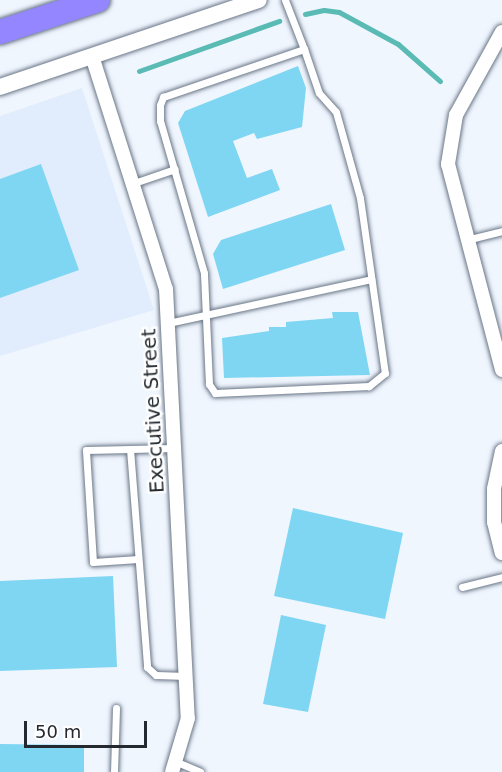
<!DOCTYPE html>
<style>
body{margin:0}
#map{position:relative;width:502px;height:772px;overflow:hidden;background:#f0f6fe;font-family:"DejaVu Sans",sans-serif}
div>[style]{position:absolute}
.built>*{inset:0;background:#e1edfc}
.stream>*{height:5px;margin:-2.5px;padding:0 2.5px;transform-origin:2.5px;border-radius:2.5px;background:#59bbb4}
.building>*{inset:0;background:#7fd6f3}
.roads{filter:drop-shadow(0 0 2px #697687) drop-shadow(0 0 2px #697687)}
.service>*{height:7px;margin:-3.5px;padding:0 3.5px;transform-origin:3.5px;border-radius:3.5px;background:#fff}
.minor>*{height:14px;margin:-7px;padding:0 7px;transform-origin:7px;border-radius:7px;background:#fff}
.tertiary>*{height:16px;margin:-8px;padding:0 8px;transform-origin:8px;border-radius:8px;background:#fff}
.motorway>*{height:24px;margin:-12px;padding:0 12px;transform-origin:12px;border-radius:12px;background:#9386fe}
span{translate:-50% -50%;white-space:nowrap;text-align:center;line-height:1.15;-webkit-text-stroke:4.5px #fff;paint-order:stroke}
.street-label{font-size:20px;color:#23292f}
.scale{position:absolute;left:24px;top:721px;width:123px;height:27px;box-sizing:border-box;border:3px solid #23292f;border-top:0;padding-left:8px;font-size:18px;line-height:21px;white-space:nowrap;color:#23292f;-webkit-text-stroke:4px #fff;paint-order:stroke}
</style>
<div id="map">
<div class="built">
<i style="clip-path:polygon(82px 88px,154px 310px,0 356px,0 116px)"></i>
</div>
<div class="stream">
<i style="left:305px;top:14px;width:19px;rotate:-12deg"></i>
<i style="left:324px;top:10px;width:15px;rotate:8deg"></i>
<i style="left:339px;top:12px;width:67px;rotate:28.5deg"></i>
<i style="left:398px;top:44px;width:56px;rotate:41.4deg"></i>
<i style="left:139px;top:71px;width:149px;rotate:-19.7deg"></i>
</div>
<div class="building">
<i style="clip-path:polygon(298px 66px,306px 88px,302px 127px,257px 139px,254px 133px,233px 141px,247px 178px,272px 169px,280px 190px,208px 217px,178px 123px,185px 111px)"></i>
<i style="clip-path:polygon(41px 164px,79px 270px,0 298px,0 179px)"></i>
<i style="clip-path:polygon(331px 204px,345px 250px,223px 289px,213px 254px,221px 240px)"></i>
<i style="clip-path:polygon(332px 312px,358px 312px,370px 375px,224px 378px,222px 338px,269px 331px,269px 327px,286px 327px,286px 322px,333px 318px)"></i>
<i style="clip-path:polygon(293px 508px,403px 533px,385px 619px,274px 596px)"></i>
<i style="clip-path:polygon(113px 576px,117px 667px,0 671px,0 581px)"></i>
<i style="clip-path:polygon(281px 615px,326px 625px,308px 712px,263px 704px)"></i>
<i style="clip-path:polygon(0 744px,84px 745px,84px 772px,0 772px)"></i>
</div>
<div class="roads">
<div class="service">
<i style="left:285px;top:0;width:53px;rotate:68.8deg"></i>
<i style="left:304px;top:49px;width:46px;rotate:71.2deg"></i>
<i style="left:319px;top:93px;width:25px;rotate:48deg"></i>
<i style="left:336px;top:112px;width:89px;rotate:74.4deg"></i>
<i style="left:360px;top:198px;width:177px;rotate:81.9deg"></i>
<i style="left:385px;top:373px;width:21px;rotate:141deg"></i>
<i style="left:369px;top:386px;width:154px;rotate:177.4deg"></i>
<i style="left:215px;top:393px;width:11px;rotate:-124deg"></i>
<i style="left:209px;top:384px;width:111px;rotate:-92.6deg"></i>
<i style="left:204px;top:273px;width:158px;rotate:-106.1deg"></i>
<i style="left:160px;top:121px;width:16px;rotate:-90deg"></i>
<i style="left:160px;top:105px;width:9px;rotate:-69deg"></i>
<i style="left:163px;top:97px;width:149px;rotate:-18.8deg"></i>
<i style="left:134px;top:183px;width:43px;rotate:-18.9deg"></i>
<i style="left:466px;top:240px;width:37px;rotate:-14deg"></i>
<i style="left:168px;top:323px;width:208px;rotate:-12.2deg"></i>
<i style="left:130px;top:449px;width:44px;rotate:-1.3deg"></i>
<i style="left:138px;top:559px;width:45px;rotate:176.2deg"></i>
<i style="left:93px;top:562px;width:112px;rotate:-93.6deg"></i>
<i style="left:86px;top:450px;width:44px;rotate:-1.3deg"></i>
<i style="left:130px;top:449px;width:219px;rotate:85.5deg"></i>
<i style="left:147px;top:667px;width:12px;rotate:42deg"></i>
<i style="left:156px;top:675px;width:30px;rotate:2deg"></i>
<i style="left:462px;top:587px;width:41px;rotate:-14deg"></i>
<i style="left:177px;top:762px;width:25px;rotate:23deg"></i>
<i style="left:114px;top:772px;width:64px;rotate:-88.2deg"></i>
</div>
<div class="minor">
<i style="left:502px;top:32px;width:95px;rotate:119deg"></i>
<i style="left:456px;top:115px;width:50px;rotate:99.3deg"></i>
<i style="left:448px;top:164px;width:213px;rotate:75.3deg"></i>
<i style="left:92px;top:56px;width:244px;rotate:72.4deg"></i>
<i style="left:166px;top:289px;width:430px;rotate:87.1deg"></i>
<i style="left:188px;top:718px;width:56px;rotate:106.5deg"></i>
<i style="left:502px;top:451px;width:39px;rotate:102deg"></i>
<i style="left:494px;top:489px;width:33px;rotate:90deg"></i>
<i style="left:494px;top:522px;width:32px;rotate:76deg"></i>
</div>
<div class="tertiary">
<i style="left:0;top:87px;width:273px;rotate:-18.6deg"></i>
</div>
<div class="motorway">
<i style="left:0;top:32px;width:103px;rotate:-18.1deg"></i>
</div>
</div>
<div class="street-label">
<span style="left:153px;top:411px;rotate:-93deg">Executive Street</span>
</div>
<div class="scale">50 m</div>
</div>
